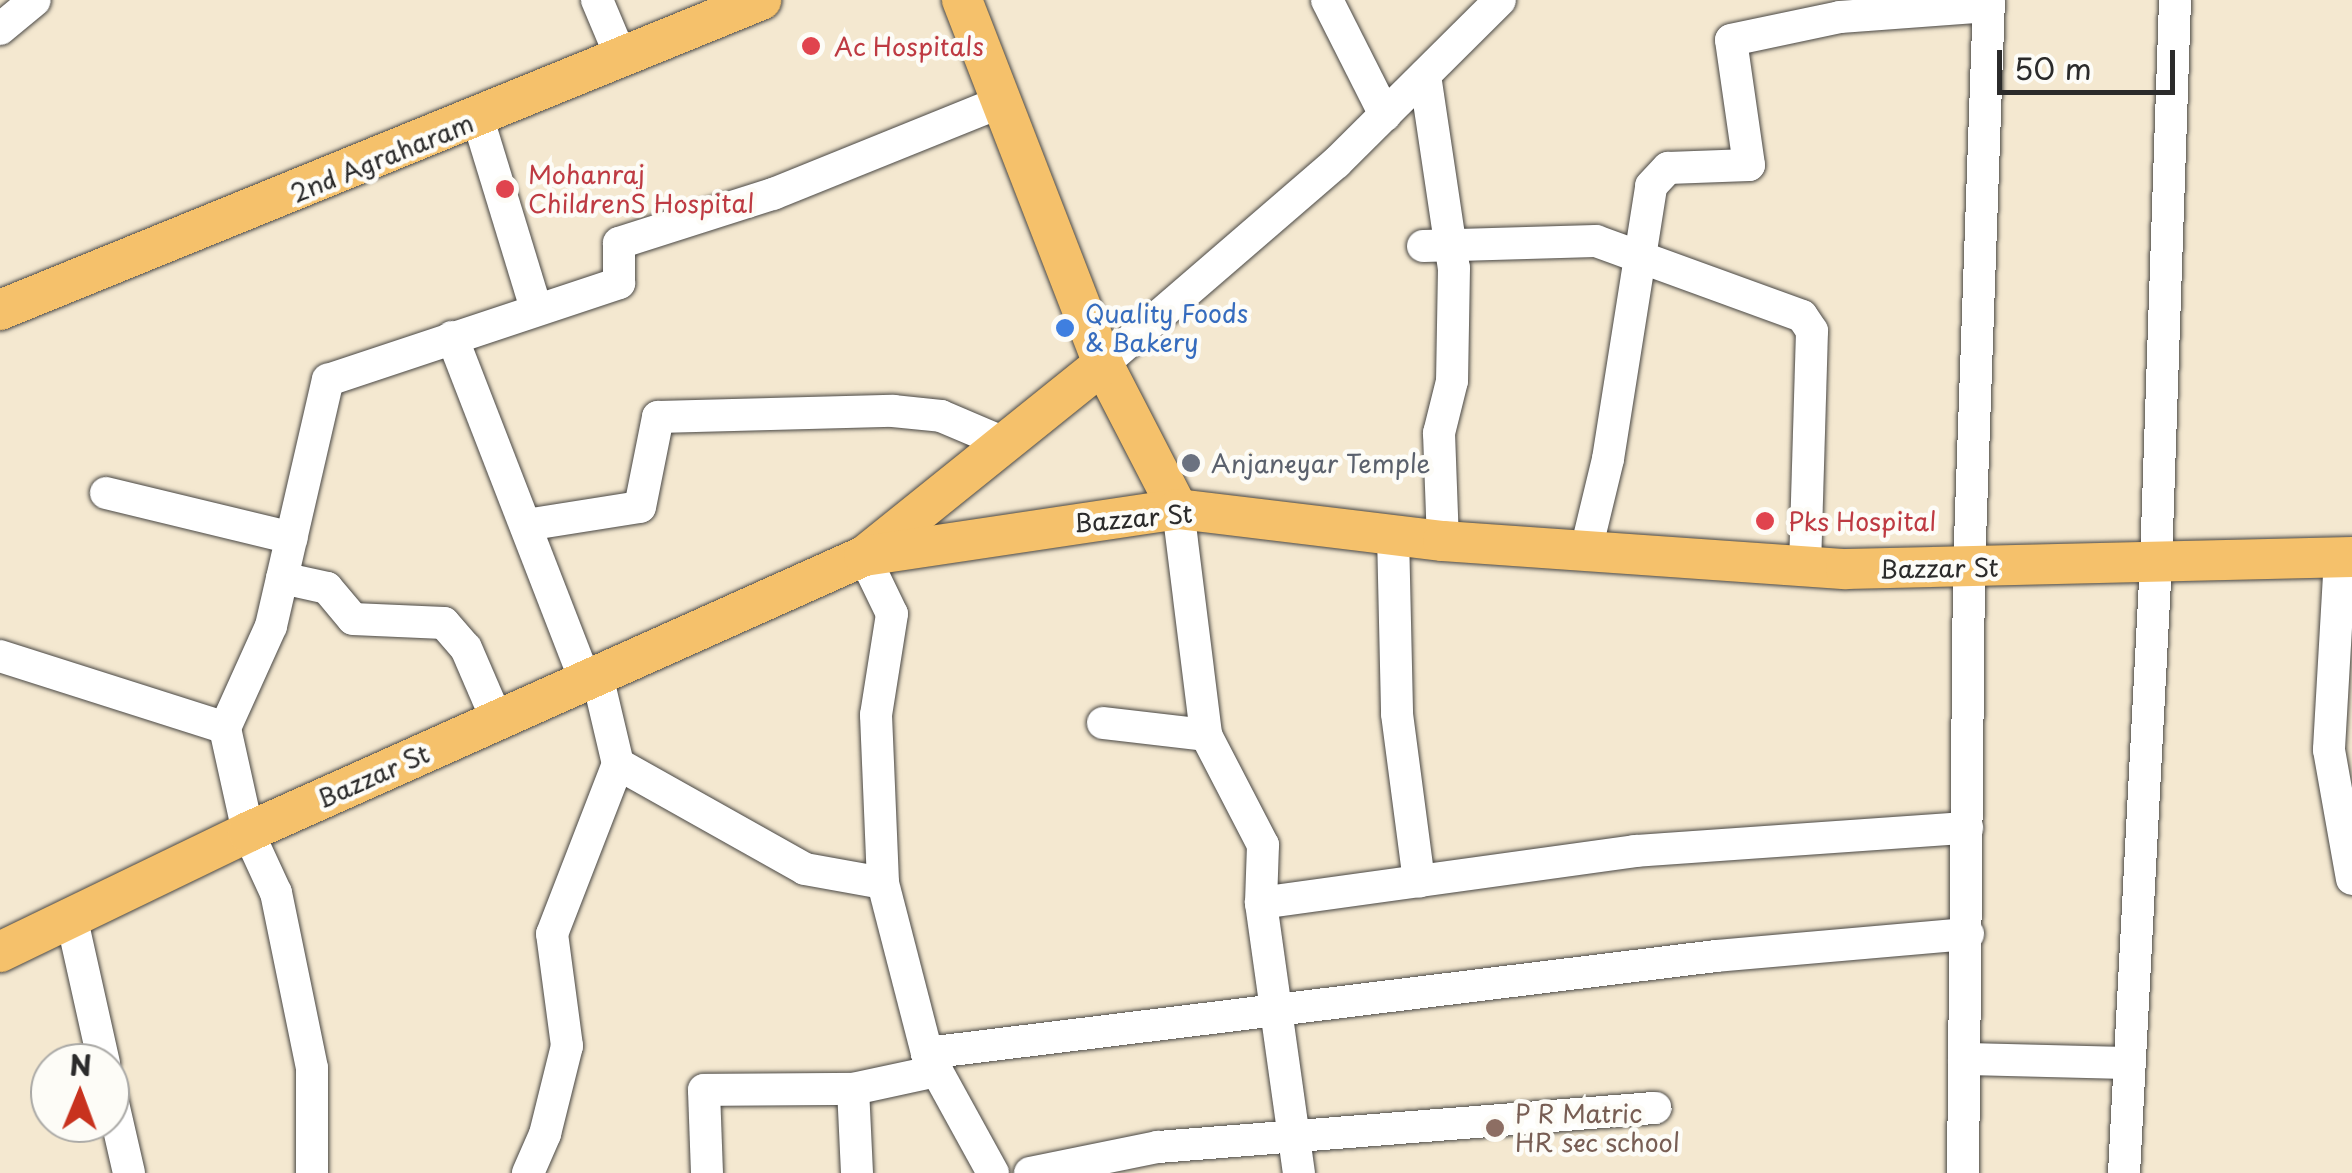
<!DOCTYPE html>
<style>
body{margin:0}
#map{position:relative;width:2352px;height:1173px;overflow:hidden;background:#f4e8d0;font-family:"Playpen Sans",sans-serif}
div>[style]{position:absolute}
.roads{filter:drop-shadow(0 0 2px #494744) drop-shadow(0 0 2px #494744)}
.minor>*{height:32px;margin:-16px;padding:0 16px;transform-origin:16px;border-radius:16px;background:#fff}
.major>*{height:40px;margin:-20px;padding:0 20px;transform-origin:20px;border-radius:20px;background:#f5c16b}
.dots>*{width:28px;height:28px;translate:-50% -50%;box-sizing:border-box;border:5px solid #fdfcf7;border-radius:50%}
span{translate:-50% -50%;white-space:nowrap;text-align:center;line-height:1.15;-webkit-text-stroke:9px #fdfcf7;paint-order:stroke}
.health-label{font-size:25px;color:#be3a42}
.left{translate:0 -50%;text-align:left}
.street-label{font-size:25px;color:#2b2b2b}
.shop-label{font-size:25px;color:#366cbe}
.worship-label{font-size:25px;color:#5b616d}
.education-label{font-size:25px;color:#785e54}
.north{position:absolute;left:30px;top:1043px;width:100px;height:100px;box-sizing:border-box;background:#fdfcf7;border:2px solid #a9a8a5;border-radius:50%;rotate:1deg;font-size:28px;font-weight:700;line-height:40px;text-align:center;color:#2b2b2b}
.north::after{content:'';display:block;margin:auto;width:35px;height:45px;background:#c8321e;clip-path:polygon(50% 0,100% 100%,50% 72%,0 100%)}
.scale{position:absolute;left:1997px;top:50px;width:178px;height:45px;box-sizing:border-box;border:5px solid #2b2b2b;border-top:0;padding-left:12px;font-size:30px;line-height:35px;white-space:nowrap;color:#2b2b2b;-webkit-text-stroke:8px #fdfcf7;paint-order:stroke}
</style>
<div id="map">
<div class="roads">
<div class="minor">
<i style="left:597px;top:0;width:62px;rotate:67.2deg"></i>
<i style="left:1327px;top:0;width:129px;rotate:63.2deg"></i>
<i style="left:0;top:29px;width:45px;rotate:-39.6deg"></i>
<i style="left:1425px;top:75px;width:195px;rotate:81.5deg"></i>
<i style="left:1454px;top:268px;width:113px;rotate:91deg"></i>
<i style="left:1452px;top:381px;width:54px;rotate:104deg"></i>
<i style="left:1439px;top:433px;width:108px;rotate:87.9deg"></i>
<i style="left:478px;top:119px;width:199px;rotate:73deg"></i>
<i style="left:1423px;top:246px;width:173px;rotate:-1.7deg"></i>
<i style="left:1596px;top:241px;width:219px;rotate:20deg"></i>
<i style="left:1802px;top:316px;width:18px;rotate:56deg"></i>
<i style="left:1812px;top:331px;width:235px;rotate:91.7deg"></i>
<i style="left:452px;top:337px;width:368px;rotate:68.8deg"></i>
<i style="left:1103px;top:364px;width:308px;rotate:-40.8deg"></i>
<i style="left:1336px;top:163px;width:231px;rotate:-44.8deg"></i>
<i style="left:106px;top:493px;width:191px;rotate:13.6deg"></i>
<i style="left:1178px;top:509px;width:228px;rotate:82.9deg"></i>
<i style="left:1206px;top:735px;width:124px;rotate:62.6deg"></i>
<i style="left:1263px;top:845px;width:58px;rotate:92deg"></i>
<i style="left:1261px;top:903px;width:273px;rotate:82deg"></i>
<i style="left:526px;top:525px;width:115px;rotate:-9deg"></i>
<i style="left:640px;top:507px;width:92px;rotate:-78.7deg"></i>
<i style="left:658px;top:417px;width:235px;rotate:-1.5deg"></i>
<i style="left:893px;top:411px;width:48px;rotate:5.9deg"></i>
<i style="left:941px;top:416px;width:72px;rotate:23deg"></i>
<i style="left:1393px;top:534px;width:180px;rotate:88.7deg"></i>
<i style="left:1397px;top:714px;width:169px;rotate:82.5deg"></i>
<i style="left:1586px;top:550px;width:94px;rotate:-76.4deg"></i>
<i style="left:1608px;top:459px;width:276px;rotate:-81deg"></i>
<i style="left:1651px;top:186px;width:25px;rotate:-47deg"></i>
<i style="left:1668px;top:168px;width:81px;rotate:-2.1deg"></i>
<i style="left:1749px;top:165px;width:126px;rotate:-98.2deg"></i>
<i style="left:1731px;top:40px;width:111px;rotate:-11.9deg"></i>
<i style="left:1840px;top:17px;width:149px;rotate:-4.2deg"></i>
<i style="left:864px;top:556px;width:64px;rotate:64.2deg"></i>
<i style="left:892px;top:614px;width:102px;rotate:99deg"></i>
<i style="left:876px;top:715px;width:168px;rotate:87.6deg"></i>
<i style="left:883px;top:883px;width:176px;rotate:75.5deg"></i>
<i style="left:927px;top:1053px;width:137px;rotate:61.2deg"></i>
<i style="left:2340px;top:558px;width:192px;rotate:93.3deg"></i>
<i style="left:2329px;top:750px;width:131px;rotate:79.9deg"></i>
<i style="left:282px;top:578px;width:46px;rotate:12.5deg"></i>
<i style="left:327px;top:588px;width:40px;rotate:50deg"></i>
<i style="left:353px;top:619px;width:91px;rotate:2.5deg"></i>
<i style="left:444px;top:623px;width:33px;rotate:49deg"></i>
<i style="left:466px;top:648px;width:78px;rotate:66.7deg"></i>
<i style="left:0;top:656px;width:236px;rotate:17.7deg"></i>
<i style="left:1103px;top:723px;width:104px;rotate:6.6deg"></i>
<i style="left:618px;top:764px;width:214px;rotate:29.3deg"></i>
<i style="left:805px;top:869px;width:79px;rotate:10.2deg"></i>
<i style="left:1261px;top:903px;width:378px;rotate:-7.9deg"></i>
<i style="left:1635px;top:851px;width:333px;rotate:-4deg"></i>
<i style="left:72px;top:920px;width:147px;rotate:77.4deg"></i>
<i style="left:927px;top:1053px;width:795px;rotate:-7.01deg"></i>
<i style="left:1716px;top:956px;width:253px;rotate:-5deg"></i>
<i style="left:1964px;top:1059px;width:166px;rotate:1.4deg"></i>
<i style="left:110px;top:1090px;width:85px;rotate:77.1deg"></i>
<i style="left:312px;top:1173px;width:105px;rotate:-90deg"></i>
<i style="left:312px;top:1068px;width:179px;rotate:-101.6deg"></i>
<i style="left:276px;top:893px;width:67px;rotate:-114.7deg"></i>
<i style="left:248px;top:832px;width:107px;rotate:-102.5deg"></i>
<i style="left:225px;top:728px;width:112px;rotate:-65.7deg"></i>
<i style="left:271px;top:626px;width:253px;rotate:-77deg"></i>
<i style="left:328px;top:380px;width:307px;rotate:-18.4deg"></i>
<i style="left:619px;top:283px;width:40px;rotate:-90deg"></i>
<i style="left:619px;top:243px;width:162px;rotate:-17.7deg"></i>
<i style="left:773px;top:194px;width:246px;rotate:-22deg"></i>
<i style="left:528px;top:1173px;width:43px;rotate:-66.4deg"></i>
<i style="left:545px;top:1134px;width:91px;rotate:-76deg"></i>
<i style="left:567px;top:1046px;width:113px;rotate:-97.6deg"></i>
<i style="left:552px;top:934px;width:182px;rotate:-68.8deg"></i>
<i style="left:618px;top:764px;width:91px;rotate:-103.3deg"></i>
<i style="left:707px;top:1173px;width:83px;rotate:-92.1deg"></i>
<i style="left:704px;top:1090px;width:149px;rotate:-0.4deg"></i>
<i style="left:857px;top:1173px;width:84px;rotate:-92.7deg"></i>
<i style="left:853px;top:1089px;width:86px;rotate:-12.1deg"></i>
<i style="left:1030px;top:1173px;width:131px;rotate:-11.5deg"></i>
<i style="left:1158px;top:1147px;width:499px;rotate:-4.5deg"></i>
<i style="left:1963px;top:1173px;width:604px;rotate:-89.43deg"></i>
<i style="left:1969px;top:569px;width:569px;rotate:-87.99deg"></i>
<i style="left:2124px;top:1173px;width:612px;rotate:-87deg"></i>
<i style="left:2156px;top:562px;width:562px;rotate:-88.06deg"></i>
</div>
<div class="major">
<i style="left:962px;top:0;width:390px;rotate:68.8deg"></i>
<i style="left:1103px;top:364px;width:163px;rotate:62.7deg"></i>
<i style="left:0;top:310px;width:822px;rotate:-22.16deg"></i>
<i style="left:868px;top:553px;width:302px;rotate:-38.8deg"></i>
<i style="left:0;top:952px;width:276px;rotate:-25.8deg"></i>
<i style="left:248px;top:832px;width:675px;rotate:-24.13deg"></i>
<i style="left:864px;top:556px;width:317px;rotate:-8.5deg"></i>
<i style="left:1178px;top:509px;width:267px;rotate:6.9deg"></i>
<i style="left:1443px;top:541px;width:404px;rotate:4deg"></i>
<i style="left:1846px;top:569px;width:506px;rotate:-1.36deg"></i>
</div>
</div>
<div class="dots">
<i style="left:811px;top:46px;background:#e0444e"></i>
<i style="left:505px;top:189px;background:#e0444e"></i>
<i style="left:1065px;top:328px;background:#3f7fe0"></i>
<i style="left:1191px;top:463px;background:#6b7280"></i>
<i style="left:1765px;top:521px;background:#e0444e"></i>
<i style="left:1495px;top:1128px;background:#8d6e63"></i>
</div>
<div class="health-label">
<span class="left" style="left:834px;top:46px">Ac Hospitals</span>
<span class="left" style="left:528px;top:189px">Mohanraj<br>ChildrenS Hospital</span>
<span class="left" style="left:1788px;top:521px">Pks Hospital</span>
</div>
<div class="street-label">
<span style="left:382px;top:158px;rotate:-22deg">2nd Agraharam</span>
<span style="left:1133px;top:518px;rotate:-5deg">Bazzar St</span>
<span style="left:1939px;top:568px;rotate:-1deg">Bazzar St</span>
<span style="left:373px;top:776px;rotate:-24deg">Bazzar St</span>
</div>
<div class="shop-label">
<span class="left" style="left:1085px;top:328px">Quality Foods<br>&amp; Bakery</span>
</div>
<div class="worship-label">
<span class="left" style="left:1211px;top:463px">Anjaneyar Temple</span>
</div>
<div class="education-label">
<span class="left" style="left:1515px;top:1128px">P R Matric<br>HR sec school</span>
</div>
<div class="north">N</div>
<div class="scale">50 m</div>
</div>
